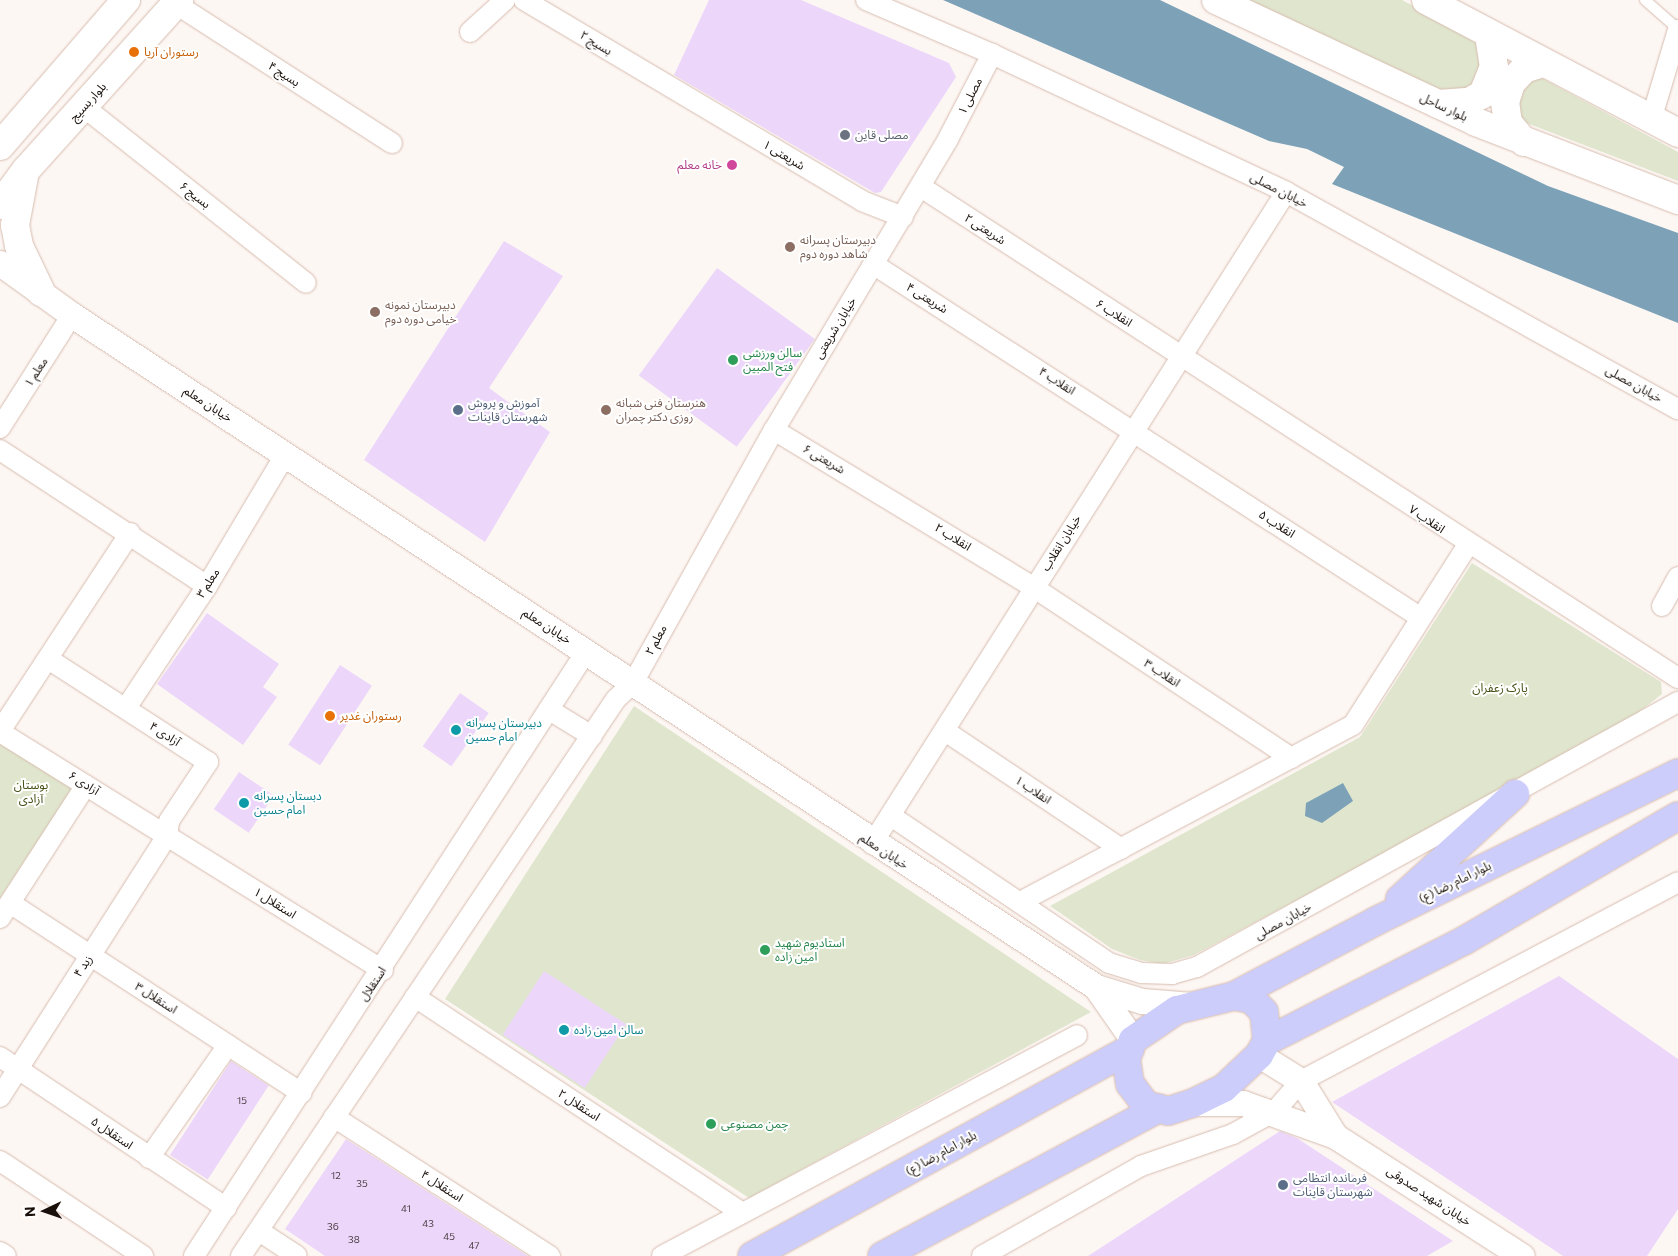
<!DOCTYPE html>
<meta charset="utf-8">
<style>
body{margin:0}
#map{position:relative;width:1678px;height:1256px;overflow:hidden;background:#fdf7f4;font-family:Commissioner,"Noto Sans Arabic",sans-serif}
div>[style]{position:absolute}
.green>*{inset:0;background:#e0e6ce}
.water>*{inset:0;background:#7da2b8}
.building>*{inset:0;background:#ecd7fa;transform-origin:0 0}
.roads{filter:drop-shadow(0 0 1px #d7bcae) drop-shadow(0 0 1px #d7bcae)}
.service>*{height:10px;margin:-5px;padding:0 5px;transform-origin:5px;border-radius:5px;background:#fff}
.minor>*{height:20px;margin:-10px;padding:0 10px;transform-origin:10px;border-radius:10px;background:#fff}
.tertiary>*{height:25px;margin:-12.5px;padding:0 12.5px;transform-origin:12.5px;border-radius:12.5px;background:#fff}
.secondary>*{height:28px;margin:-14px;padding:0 14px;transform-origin:14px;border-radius:14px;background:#fff}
.primary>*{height:28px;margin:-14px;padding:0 14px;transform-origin:14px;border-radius:14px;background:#cdcdfb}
.dots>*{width:14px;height:14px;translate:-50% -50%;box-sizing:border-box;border:2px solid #fff;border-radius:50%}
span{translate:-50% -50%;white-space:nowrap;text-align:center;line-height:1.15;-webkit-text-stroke:4px #fff;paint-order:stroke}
.number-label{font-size:10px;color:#4e4247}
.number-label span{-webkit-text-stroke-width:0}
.street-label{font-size:12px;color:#19100b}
.food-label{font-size:12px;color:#c56008}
.left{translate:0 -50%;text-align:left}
.worship-label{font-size:12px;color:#5b616d}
.hotel-label{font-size:12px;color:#b23c85}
.right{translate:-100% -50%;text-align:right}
.education-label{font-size:12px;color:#785e54}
.leisure-label{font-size:12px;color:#27864d}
.service-label{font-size:12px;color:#4e5e75}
.park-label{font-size:12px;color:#454e13}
.culture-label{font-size:12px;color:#0d838f}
.north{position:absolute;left:20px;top:1186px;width:50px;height:50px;-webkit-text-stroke:4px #fff;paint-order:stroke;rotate:267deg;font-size:14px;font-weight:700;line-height:20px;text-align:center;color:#19100b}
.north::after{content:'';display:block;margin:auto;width:18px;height:22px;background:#19100b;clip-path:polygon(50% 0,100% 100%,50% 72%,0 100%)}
</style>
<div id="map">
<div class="green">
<i style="clip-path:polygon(1249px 0,1402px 0,1486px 45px,1488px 59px,1473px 86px,1446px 94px)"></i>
<i style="clip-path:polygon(1536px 75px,1678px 152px,1678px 181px,1524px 122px,1516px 107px,1521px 91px)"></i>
<i style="clip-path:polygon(1472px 563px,1661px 682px,1662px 694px,1620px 727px,1194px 955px,1163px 964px,1140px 960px,1112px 949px,1050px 906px,1360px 737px)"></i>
<i style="clip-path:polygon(634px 706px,1091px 1012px,749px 1198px,445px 999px)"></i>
<i style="clip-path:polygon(0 735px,77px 782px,0 898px)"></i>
</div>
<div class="water">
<i style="clip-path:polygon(943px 0,1160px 0,1548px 186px,1678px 233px,1678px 323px,1332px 184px,1344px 167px,1307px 149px,1269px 141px)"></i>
<i style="clip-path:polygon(1343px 783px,1353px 801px,1322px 823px,1305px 816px,1306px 803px)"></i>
</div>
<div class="building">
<i style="clip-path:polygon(709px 0,801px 0,949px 63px,956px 77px,881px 192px,875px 193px,674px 75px)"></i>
<i style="clip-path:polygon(504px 241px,563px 276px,489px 388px,550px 432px,485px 542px,364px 460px)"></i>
<i style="left:717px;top:268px;width:121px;height:133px;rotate:36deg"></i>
<i style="clip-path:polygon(207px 613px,279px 664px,263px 687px,277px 697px,243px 745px,157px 684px)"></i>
<i style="left:340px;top:665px;width:38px;height:95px;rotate:33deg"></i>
<i style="left:460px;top:693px;width:35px;height:65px;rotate:35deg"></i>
<i style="left:239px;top:772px;width:42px;height:45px;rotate:34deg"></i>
<i style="left:544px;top:971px;width:98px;height:76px;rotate:33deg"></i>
<i style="clip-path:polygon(1559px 976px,1678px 1059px,1678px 1209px,1647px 1256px,1563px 1256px,1332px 1102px)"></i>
<i style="left:231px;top:1061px;width:45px;height:112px;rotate:33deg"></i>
<i style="clip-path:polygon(1280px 1131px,1297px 1138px,1453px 1241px,1427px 1256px,1088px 1256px)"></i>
<i style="clip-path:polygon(346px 1139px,528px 1256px,325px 1256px,285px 1229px)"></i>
</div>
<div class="roads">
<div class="service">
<i style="left:1645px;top:0;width:44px;rotate:41.3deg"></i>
</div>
<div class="minor">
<i style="left:524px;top:0;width:393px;rotate:30.7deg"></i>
<i style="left:862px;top:201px;width:44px;rotate:21.3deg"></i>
<i style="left:866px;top:0;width:137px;rotate:23.2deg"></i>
<i style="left:992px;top:54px;width:325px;rotate:25.1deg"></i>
<i style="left:1286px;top:192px;width:448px;rotate:29deg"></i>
<i style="left:176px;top:4px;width:257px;rotate:32.8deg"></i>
<i style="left:470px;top:32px;width:47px;rotate:-42.4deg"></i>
<i style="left:84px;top:107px;width:283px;rotate:38.4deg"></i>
<i style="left:1651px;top:120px;width:94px;rotate:-73.3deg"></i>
<i style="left:921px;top:187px;width:902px;rotate:32.97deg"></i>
<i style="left:873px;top:264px;width:651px;rotate:32.84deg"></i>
<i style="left:0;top:428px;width:134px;rotate:-57.5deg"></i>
<i style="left:774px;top:430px;width:303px;rotate:31.2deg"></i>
<i style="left:1033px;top:587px;width:310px;rotate:33.5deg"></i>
<i style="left:0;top:450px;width:248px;rotate:33.3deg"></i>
<i style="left:1662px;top:606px;width:33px;rotate:-61deg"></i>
<i style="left:126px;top:708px;width:146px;rotate:-56.4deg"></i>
<i style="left:207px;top:586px;width:152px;rotate:-59.2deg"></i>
<i style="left:551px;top:711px;width:48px;rotate:31.4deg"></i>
<i style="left:0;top:731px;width:237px;rotate:-56.7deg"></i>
<i style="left:945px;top:731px;width:212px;rotate:33.8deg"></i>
<i style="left:0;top:732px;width:451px;rotate:31.9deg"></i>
<i style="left:891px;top:816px;width:263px;rotate:34deg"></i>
<i style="left:1109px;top:963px;width:34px;rotate:17deg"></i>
<i style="left:1141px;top:973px;width:31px;rotate:2deg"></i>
<i style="left:1172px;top:974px;width:26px;rotate:-16deg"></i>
<i style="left:1197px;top:967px;width:549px;rotate:-28.85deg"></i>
<i style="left:872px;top:844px;width:772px;rotate:-57.59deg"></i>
<i style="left:1020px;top:902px;width:377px;rotate:-28deg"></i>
<i style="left:1353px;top:725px;width:212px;rotate:-57.5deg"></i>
<i style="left:10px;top:903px;width:348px;rotate:33.1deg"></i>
<i style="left:0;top:918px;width:158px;rotate:-57.1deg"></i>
<i style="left:415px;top:997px;width:392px;rotate:33.4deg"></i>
<i style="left:0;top:1057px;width:272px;rotate:33.7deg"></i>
<i style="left:0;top:1097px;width:310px;rotate:-57.4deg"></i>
<i style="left:167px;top:836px;width:15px;rotate:-82deg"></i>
<i style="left:169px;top:821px;width:71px;rotate:-56.5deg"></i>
<i style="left:208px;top:762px;width:188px;rotate:-147.2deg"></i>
<i style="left:334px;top:1117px;width:257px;rotate:32.8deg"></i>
<i style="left:149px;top:1158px;width:138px;rotate:-55deg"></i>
<i style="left:0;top:1161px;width:172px;rotate:33.6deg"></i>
<i style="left:259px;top:1231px;width:45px;rotate:33.3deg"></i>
<i style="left:0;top:1252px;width:7px;rotate:34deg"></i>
<i style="left:194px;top:1256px;width:720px;rotate:-57.02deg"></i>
<i style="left:241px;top:1256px;width:671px;rotate:-56.05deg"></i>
<i style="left:616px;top:699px;width:23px;rotate:-43deg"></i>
<i style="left:633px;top:683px;width:290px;rotate:-60.9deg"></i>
<i style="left:774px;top:430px;width:339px;rotate:-59.1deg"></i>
<i style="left:948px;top:139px;width:96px;rotate:-62.6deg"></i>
<i style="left:662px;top:1256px;width:470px;rotate:-28deg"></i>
<i style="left:982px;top:1256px;width:183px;rotate:-29.5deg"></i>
<i style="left:1141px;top:1166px;width:97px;rotate:-19.2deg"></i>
<i style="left:1233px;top:1134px;width:48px;rotate:-28.7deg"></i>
<i style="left:1275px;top:1111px;width:40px;rotate:-49deg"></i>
<i style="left:1301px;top:1081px;width:426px;rotate:-27.8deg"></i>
</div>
<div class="tertiary">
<i style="left:0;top:263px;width:89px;rotate:35.8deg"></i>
<i style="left:72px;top:315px;width:1225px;rotate:33.27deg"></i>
<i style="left:1096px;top:987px;width:48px;rotate:16.9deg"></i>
<i style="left:1142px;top:1001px;width:50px;rotate:4.6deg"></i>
<i style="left:1096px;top:987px;width:65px;rotate:55.1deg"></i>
<i style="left:1193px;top:1103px;width:50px"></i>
<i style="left:1243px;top:1103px;width:98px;rotate:19.7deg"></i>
<i style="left:1335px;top:1136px;width:65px;rotate:-121.7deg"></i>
<i style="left:1301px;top:1081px;width:49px;rotate:-148.2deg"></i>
<i style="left:1335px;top:1136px;width:222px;rotate:32.7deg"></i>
</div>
<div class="secondary">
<i style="left:1216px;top:0;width:287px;rotate:25.1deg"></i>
<i style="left:1476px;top:122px;width:217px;rotate:21.1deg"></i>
<i style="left:1426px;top:0;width:285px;rotate:27.8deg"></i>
<i style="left:1438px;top:104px;width:31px;rotate:-4deg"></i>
<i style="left:1469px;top:102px;width:16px;rotate:-30deg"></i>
<i style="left:1483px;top:94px;width:29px;rotate:-68deg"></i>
<i style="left:1494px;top:67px;width:32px;rotate:-99deg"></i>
<i style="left:1524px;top:142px;width:25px;rotate:-130deg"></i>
<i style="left:1508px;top:123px;width:21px;rotate:-98deg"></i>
<i style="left:1505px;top:102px;width:20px;rotate:-72deg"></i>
<i style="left:1511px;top:83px;width:19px;rotate:-47deg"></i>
<i style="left:1524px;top:69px;width:19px;rotate:-18deg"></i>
<i style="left:0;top:146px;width:193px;rotate:-49.2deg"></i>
<i style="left:24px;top:177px;width:49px;rotate:100.6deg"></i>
<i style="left:15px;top:225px;width:21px;rotate:79deg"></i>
<i style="left:19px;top:246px;width:51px;rotate:64.4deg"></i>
<i style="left:0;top:205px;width:44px;rotate:-53.4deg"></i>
<i style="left:26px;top:170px;width:229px;rotate:-48deg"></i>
</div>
<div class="primary">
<i style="left:1400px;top:899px;width:156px;rotate:-42.4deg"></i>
<i style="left:1234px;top:996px;width:161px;rotate:-27.8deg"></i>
<i style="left:1376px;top:921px;width:336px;rotate:-26.1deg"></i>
<i style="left:1234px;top:996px;width:17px;rotate:10deg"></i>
<i style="left:1251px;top:999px;width:18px;rotate:45deg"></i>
<i style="left:1264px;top:1012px;width:29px;rotate:84deg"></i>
<i style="left:1267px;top:1041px;width:16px;rotate:120deg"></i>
<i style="left:1259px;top:1055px;width:48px;rotate:136.7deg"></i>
<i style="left:1224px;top:1088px;width:34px;rotate:154deg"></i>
<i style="left:1193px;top:1103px;width:26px;rotate:162deg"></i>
<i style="left:1168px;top:1111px;width:23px;rotate:-165deg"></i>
<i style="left:1146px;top:1105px;width:26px;rotate:-127deg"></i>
<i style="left:1130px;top:1084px;width:25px;rotate:-99deg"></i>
<i style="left:1126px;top:1059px;width:20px;rotate:-70deg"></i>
<i style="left:1133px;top:1040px;width:53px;rotate:-34.3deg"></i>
<i style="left:1177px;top:1010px;width:59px;rotate:-13.8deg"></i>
<i style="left:1267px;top:1041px;width:222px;rotate:-27deg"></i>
<i style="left:1465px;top:940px;width:246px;rotate:-30.2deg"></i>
<i style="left:752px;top:1256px;width:431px;rotate:-28.7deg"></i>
<i style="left:882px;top:1256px;width:314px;rotate:-28.1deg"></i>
</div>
</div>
<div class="dots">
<i style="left:134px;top:52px;background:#e8710a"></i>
<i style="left:845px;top:135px;background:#6b7280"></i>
<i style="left:732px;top:165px;background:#d1479c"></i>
<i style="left:790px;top:247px;background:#8d6e63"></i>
<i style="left:375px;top:312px;background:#8d6e63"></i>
<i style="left:733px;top:360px;background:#2e9e5b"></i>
<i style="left:458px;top:410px;background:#5c6f8a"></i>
<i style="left:606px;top:410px;background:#8d6e63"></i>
<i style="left:330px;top:716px;background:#e8710a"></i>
<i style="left:456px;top:730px;background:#0f9aa8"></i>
<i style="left:244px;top:803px;background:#0f9aa8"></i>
<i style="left:765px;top:950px;background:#2e9e5b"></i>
<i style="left:564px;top:1030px;background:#0f9aa8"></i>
<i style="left:711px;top:1124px;background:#2e9e5b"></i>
<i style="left:1283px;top:1185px;background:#5c6f8a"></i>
</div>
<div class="number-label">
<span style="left:242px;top:1101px">15</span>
<span style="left:336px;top:1176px">12</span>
<span style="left:362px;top:1184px">35</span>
<span style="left:406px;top:1209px">41</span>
<span style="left:428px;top:1224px">43</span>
<span style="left:333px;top:1227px">36</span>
<span style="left:449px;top:1237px">45</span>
<span style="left:354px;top:1240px">38</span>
<span style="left:474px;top:1246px">47</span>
</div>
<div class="street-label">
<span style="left:596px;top:43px;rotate:31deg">بسیج ۲</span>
<span style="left:284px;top:74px;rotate:33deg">بسیج ۴</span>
<span style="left:970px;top:96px;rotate:-63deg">مصلی ۱</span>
<span style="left:88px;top:102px;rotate:-48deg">بلوار بسیج</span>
<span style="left:1444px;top:107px;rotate:25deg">بلوار ساحل</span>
<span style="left:784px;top:155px;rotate:31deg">شریعتی ۱</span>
<span style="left:1279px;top:190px;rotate:27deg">خیابان مصلی</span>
<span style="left:195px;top:195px;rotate:38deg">بسیج ۶</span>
<span style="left:985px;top:229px;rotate:33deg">شریعتی ۲</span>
<span style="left:927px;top:298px;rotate:32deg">شریعتی ۴</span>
<span style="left:1114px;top:313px;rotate:32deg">انقلاب ۶</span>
<span style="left:835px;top:328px;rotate:-59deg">خیابان شریعتی</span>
<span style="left:36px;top:372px;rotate:-57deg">معلم ۱</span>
<span style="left:1057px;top:381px;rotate:33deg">انقلاب ۴</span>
<span style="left:1634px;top:384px;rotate:29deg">خیابان مصلی</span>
<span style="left:208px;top:404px;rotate:33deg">خیابان معلم</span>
<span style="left:824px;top:459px;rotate:30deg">شریعتی ۶</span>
<span style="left:1427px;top:519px;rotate:34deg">انقلاب ۷</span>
<span style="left:1277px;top:524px;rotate:33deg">انقلاب ۵</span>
<span style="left:953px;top:537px;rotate:32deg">انقلاب ۲</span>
<span style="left:1061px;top:543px;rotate:-58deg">خیابان انقلاب</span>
<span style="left:208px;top:583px;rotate:-58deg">معلم ۳</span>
<span style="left:547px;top:626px;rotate:33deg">خیابان معلم</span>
<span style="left:656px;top:640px;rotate:-62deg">معلم ۲</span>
<span style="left:1162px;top:673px;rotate:34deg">انقلاب ۳</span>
<span style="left:165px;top:734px;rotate:33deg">آزادی ۴</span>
<span style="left:84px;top:783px;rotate:32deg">آزادی ۶</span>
<span style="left:1033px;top:790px;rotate:34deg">انقلاب ۱</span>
<span style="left:884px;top:851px;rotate:33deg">خیابان معلم</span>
<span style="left:1455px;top:882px;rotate:-26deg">بلوار امام رضا (ع)</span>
<span style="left:275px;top:903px;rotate:32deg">استقلال ۱</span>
<span style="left:1283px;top:921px;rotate:-29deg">خیابان مصلی</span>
<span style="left:83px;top:966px;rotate:-57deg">زید ۴</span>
<span style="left:373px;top:984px;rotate:-57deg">استقلال</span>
<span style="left:156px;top:998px;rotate:33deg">استقلال ۳</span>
<span style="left:579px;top:1105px;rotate:33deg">استقلال ۲</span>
<span style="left:112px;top:1133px;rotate:34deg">استقلال ۵</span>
<span style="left:941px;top:1153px;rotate:-29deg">بلوار امام رضا (ع)</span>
<span style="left:442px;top:1186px;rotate:33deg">استقلال ۴</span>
<span style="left:1429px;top:1196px;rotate:33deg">خیابان شهید صدوقی</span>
</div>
<div class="food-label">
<span class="left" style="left:144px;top:52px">رستوران آریا</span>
<span class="left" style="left:340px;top:716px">رستوران غدیر</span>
</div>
<div class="worship-label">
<span class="left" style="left:855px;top:135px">مصلی قاین</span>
</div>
<div class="hotel-label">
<span class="right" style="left:722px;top:165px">خانه معلم</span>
</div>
<div class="education-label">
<span class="left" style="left:800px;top:247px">دبیرستان پسرانه<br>شاهد دوره دوم</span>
<span class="left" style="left:385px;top:312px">دبیرستان نمونه<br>خیامی دوره دوم</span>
<span class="left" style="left:616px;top:410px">هنرستان فنی شبانه<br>روزی دکتر چمران</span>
</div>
<div class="leisure-label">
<span class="left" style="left:743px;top:360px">سالن ورزشی<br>فتح المبین</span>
<span class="left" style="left:775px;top:950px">استادیوم شهید<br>امین زاده</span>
<span class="left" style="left:721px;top:1124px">چمن مصنوعی</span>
</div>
<div class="service-label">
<span class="left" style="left:468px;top:410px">آموزش و پروش<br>شهرستان قاینات</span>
<span class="left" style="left:1293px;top:1185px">فرمانده انتظامی<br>شهرستان قاینات</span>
</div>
<div class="park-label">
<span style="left:1500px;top:688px">پارک زعفران</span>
<span style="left:31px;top:792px">بوستان<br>آزادی</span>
</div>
<div class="culture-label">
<span class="left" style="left:466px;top:730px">دبیرستان پسرانه<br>امام حسین</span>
<span class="left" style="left:254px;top:803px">دبستان پسرانه<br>امام حسین</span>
<span class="left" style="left:574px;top:1030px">سالن امین زاده</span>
</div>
<div class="north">N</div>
</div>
